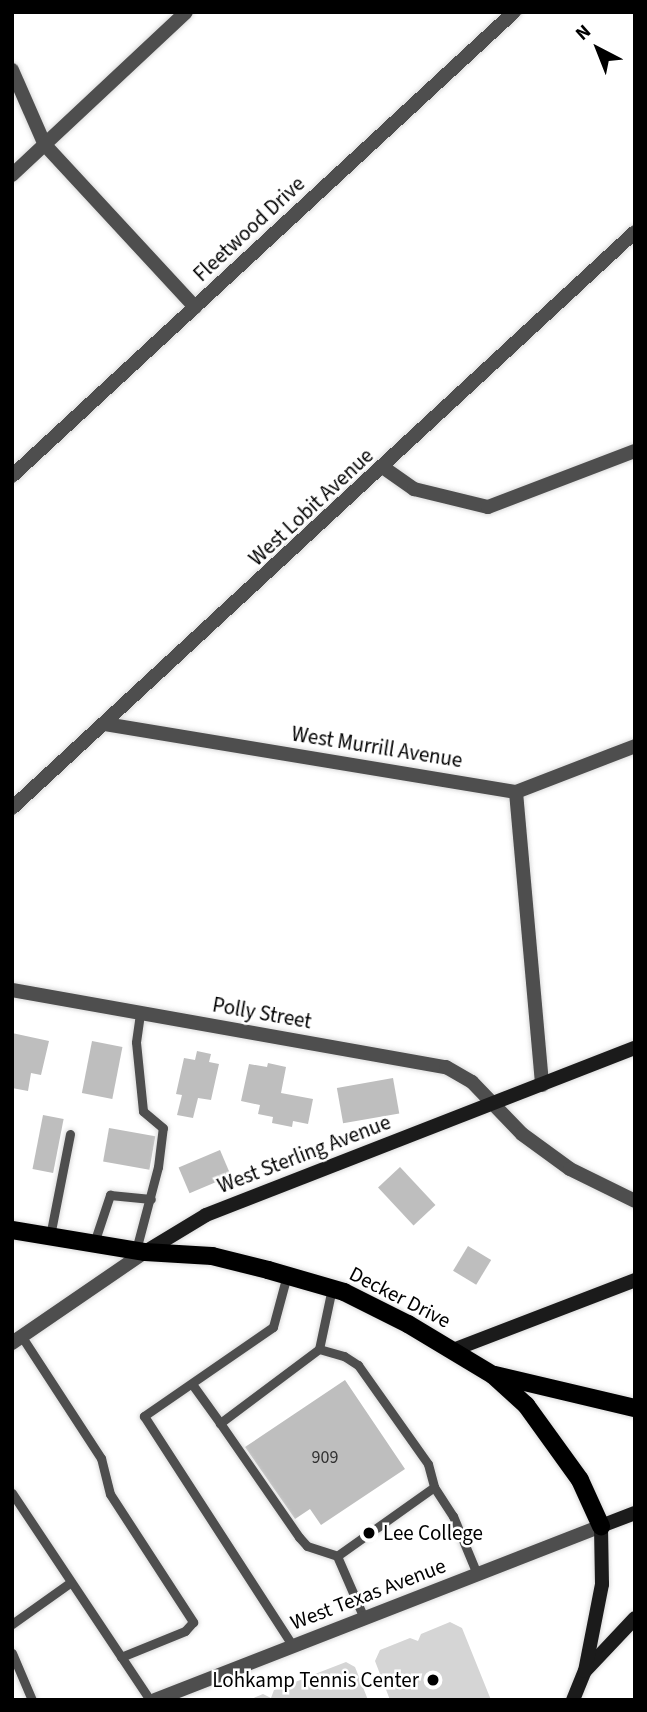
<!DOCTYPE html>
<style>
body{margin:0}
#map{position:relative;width:647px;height:1712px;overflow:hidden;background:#fff;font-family:"Source Sans 3",sans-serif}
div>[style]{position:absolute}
.green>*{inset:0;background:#d5d5d5}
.building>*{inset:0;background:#bebebe;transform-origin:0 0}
.roads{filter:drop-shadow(0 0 2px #dbdbdb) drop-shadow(0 0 2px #dbdbdb)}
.service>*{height:9px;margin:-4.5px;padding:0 4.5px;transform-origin:4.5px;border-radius:4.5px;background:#4e4e4e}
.minor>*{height:14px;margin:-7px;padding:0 7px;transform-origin:7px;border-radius:7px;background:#4e4e4e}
.tertiary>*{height:14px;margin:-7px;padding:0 7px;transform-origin:7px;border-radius:7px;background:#4e4e4e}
.secondary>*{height:14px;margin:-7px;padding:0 7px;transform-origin:7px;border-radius:7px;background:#1b1b1b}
.primary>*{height:18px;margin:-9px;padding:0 9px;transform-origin:9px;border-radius:9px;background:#000}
.dots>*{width:19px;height:19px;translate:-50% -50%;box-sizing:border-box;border:4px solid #fff;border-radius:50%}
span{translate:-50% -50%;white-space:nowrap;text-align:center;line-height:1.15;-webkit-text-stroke:5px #fff;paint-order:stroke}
.number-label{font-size:18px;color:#303030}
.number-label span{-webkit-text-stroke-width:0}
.street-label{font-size:21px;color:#000}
.poi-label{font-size:21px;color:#000}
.left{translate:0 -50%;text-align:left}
.right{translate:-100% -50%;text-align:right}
.frame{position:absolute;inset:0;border:14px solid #000;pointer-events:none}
.north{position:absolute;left:563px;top:14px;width:70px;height:70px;-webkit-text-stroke:5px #fff;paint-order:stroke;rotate:318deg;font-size:19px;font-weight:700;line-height:28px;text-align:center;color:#000}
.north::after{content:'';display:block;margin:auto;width:24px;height:32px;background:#000;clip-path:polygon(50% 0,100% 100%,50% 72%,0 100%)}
</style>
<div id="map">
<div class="green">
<i style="clip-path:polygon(450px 1622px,462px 1628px,491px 1700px,390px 1700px,375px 1661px,380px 1650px,410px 1638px,418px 1641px,421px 1634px)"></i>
<i style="clip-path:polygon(346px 1662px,355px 1667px,368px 1700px,249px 1700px,263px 1694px,271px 1698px,274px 1690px,303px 1679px,311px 1682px,315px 1674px)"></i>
</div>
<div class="building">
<i style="clip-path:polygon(12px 1033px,49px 1041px,41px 1075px,31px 1073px,28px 1091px,12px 1088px)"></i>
<i style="left:92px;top:1041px;width:31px;height:53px;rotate:11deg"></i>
<i style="clip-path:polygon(197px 1051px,211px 1054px,209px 1062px,219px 1064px,211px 1100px,198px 1098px,193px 1118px,177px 1115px,182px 1095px,176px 1094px,184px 1058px,195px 1060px)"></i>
<i style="clip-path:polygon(268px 1063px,286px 1067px,281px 1093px,313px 1099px,308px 1124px,293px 1121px,292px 1127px,272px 1123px,273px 1117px,258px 1114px,260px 1105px,241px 1101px,249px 1064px,267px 1067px)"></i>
<i style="left:393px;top:1078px;width:36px;height:57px;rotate:80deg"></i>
<i style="left:43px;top:1115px;width:21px;height:55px;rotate:11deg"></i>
<i style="left:109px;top:1128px;width:47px;height:34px;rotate:10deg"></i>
<i style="left:220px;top:1150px;width:28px;height:45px;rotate:67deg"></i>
<i style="left:400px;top:1167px;width:52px;height:30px;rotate:47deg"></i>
<i style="left:468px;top:1246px;width:27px;height:29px;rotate:31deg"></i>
<i style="clip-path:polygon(345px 1380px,405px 1469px,321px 1525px,310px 1509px,295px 1519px,245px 1447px)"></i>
</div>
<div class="roads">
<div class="service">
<i style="left:50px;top:1236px;width:104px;rotate:-78.9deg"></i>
<i style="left:94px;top:1243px;width:51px;rotate:-71.6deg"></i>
<i style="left:110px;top:1195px;width:41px;rotate:5.6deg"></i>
<i style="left:136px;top:1250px;width:86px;rotate:-75.2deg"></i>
<i style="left:158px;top:1167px;width:39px;rotate:-83deg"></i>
<i style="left:163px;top:1128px;width:26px;rotate:-140deg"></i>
<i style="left:143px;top:1111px;width:69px;rotate:-95.8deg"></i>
<i style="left:136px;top:1042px;width:29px;rotate:-82deg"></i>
<i style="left:287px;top:1275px;width:54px;rotate:105.1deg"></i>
<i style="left:273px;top:1327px;width:157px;rotate:145.4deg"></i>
<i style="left:144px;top:1416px;width:274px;rotate:57.1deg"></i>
<i style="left:332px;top:1288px;width:62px;rotate:102deg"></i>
<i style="left:319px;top:1349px;width:124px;rotate:143.2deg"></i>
<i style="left:220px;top:1423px;width:139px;rotate:55.3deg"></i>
<i style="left:299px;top:1537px;width:12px;rotate:48deg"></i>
<i style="left:307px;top:1546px;width:32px;rotate:18deg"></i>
<i style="left:337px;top:1556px;width:68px;rotate:66.5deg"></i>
<i style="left:22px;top:1337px;width:145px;rotate:56.9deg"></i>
<i style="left:101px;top:1458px;width:37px;rotate:76deg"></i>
<i style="left:110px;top:1494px;width:153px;rotate:57deg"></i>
<i style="left:193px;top:1622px;width:12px;rotate:132deg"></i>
<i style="left:185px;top:1631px;width:69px;rotate:157.9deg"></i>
<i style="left:319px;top:1349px;width:26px;rotate:16deg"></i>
<i style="left:344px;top:1356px;width:17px;rotate:33deg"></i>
<i style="left:358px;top:1365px;width:121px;rotate:54.7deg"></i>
<i style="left:428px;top:1464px;width:24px;rotate:75deg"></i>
<i style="left:192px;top:1384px;width:48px;rotate:54.3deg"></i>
<i style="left:12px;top:1493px;width:249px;rotate:56.3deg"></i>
<i style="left:337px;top:1556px;width:119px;rotate:-35.4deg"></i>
<i style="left:434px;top:1487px;width:35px;rotate:57deg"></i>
<i style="left:453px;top:1516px;width:63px;rotate:67.5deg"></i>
<i style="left:12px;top:1624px;width:72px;rotate:-35.4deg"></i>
<i style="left:12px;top:1653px;width:51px;rotate:66.9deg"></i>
</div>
<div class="minor">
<i style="left:12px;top:70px;width:82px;rotate:66.3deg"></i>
<i style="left:45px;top:145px;width:221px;rotate:47.2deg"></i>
<i style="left:12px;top:175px;width:238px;rotate:-43.1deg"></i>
<i style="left:384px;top:468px;width:37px;rotate:35deg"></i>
<i style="left:414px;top:489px;width:76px;rotate:13.7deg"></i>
<i style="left:488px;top:507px;width:157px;rotate:-20.9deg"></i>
<i style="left:12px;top:476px;width:684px;rotate:-42.75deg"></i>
<i style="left:105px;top:724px;width:417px;rotate:9.4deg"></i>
<i style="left:516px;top:792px;width:128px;rotate:-21.1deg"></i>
<i style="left:516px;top:792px;width:294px;rotate:84.9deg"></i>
<i style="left:12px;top:990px;width:441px;rotate:10.1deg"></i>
<i style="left:446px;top:1067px;width:30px;rotate:30deg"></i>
<i style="left:472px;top:1082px;width:72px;rotate:46.1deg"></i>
<i style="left:522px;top:1134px;width:59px;rotate:36.1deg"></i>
<i style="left:570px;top:1169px;width:72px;rotate:26.2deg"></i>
<i style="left:12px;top:1343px;width:161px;rotate:-34.4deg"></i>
</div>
<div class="tertiary">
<i style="left:12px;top:808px;width:848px;rotate:-42.76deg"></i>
<i style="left:155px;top:1700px;width:479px;rotate:-21.3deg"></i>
</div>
<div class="secondary">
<i style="left:145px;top:1252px;width:71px;rotate:-31.2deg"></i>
<i style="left:206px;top:1215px;width:460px;rotate:-21.3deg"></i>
<i style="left:453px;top:1350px;width:195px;rotate:-21deg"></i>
<i style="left:586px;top:1670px;width:71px;rotate:-46.7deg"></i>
<i style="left:573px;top:1700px;width:31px;rotate:-68deg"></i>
<i style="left:585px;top:1671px;width:89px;rotate:-78.9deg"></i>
<i style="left:602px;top:1584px;width:58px;rotate:-91deg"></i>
<i style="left:601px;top:1526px;width:36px;rotate:-21deg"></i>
</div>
<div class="primary">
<i style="left:12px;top:1230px;width:135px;rotate:9.4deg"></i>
<i style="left:145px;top:1252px;width:67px;rotate:3.4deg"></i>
<i style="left:212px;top:1256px;width:58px;rotate:14deg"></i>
<i style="left:268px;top:1270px;width:79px;rotate:16.1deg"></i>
<i style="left:344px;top:1292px;width:72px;rotate:26.6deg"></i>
<i style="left:408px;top:1324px;width:99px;rotate:31deg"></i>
<i style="left:493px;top:1375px;width:45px;rotate:42.3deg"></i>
<i style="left:526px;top:1405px;width:92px;rotate:54.2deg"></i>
<i style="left:580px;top:1480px;width:51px;rotate:65.5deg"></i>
<i style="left:495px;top:1375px;width:144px;rotate:13.3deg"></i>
</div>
</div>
<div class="dots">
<i style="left:369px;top:1533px;background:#000"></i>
<i style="left:433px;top:1680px;background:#000"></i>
</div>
<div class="number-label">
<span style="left:325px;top:1458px">909</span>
</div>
<div class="street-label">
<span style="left:249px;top:229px;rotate:-43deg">Fleetwood Drive</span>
<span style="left:311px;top:507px;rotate:-43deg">West Lobit Avenue</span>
<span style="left:377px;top:747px;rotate:9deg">West Murrill Avenue</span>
<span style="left:262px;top:1013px;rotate:10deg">Polly Street</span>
<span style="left:304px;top:1154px;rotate:-21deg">West Sterling Avenue</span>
<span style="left:400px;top:1297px;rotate:27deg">Decker Drive</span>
<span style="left:368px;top:1594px;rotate:-21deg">West Texas Avenue</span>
</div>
<div class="poi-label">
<span class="left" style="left:383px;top:1533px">Lee College</span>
<span class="right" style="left:419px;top:1680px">Lohkamp Tennis Center</span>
</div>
<div class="frame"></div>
<div class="north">N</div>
</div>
